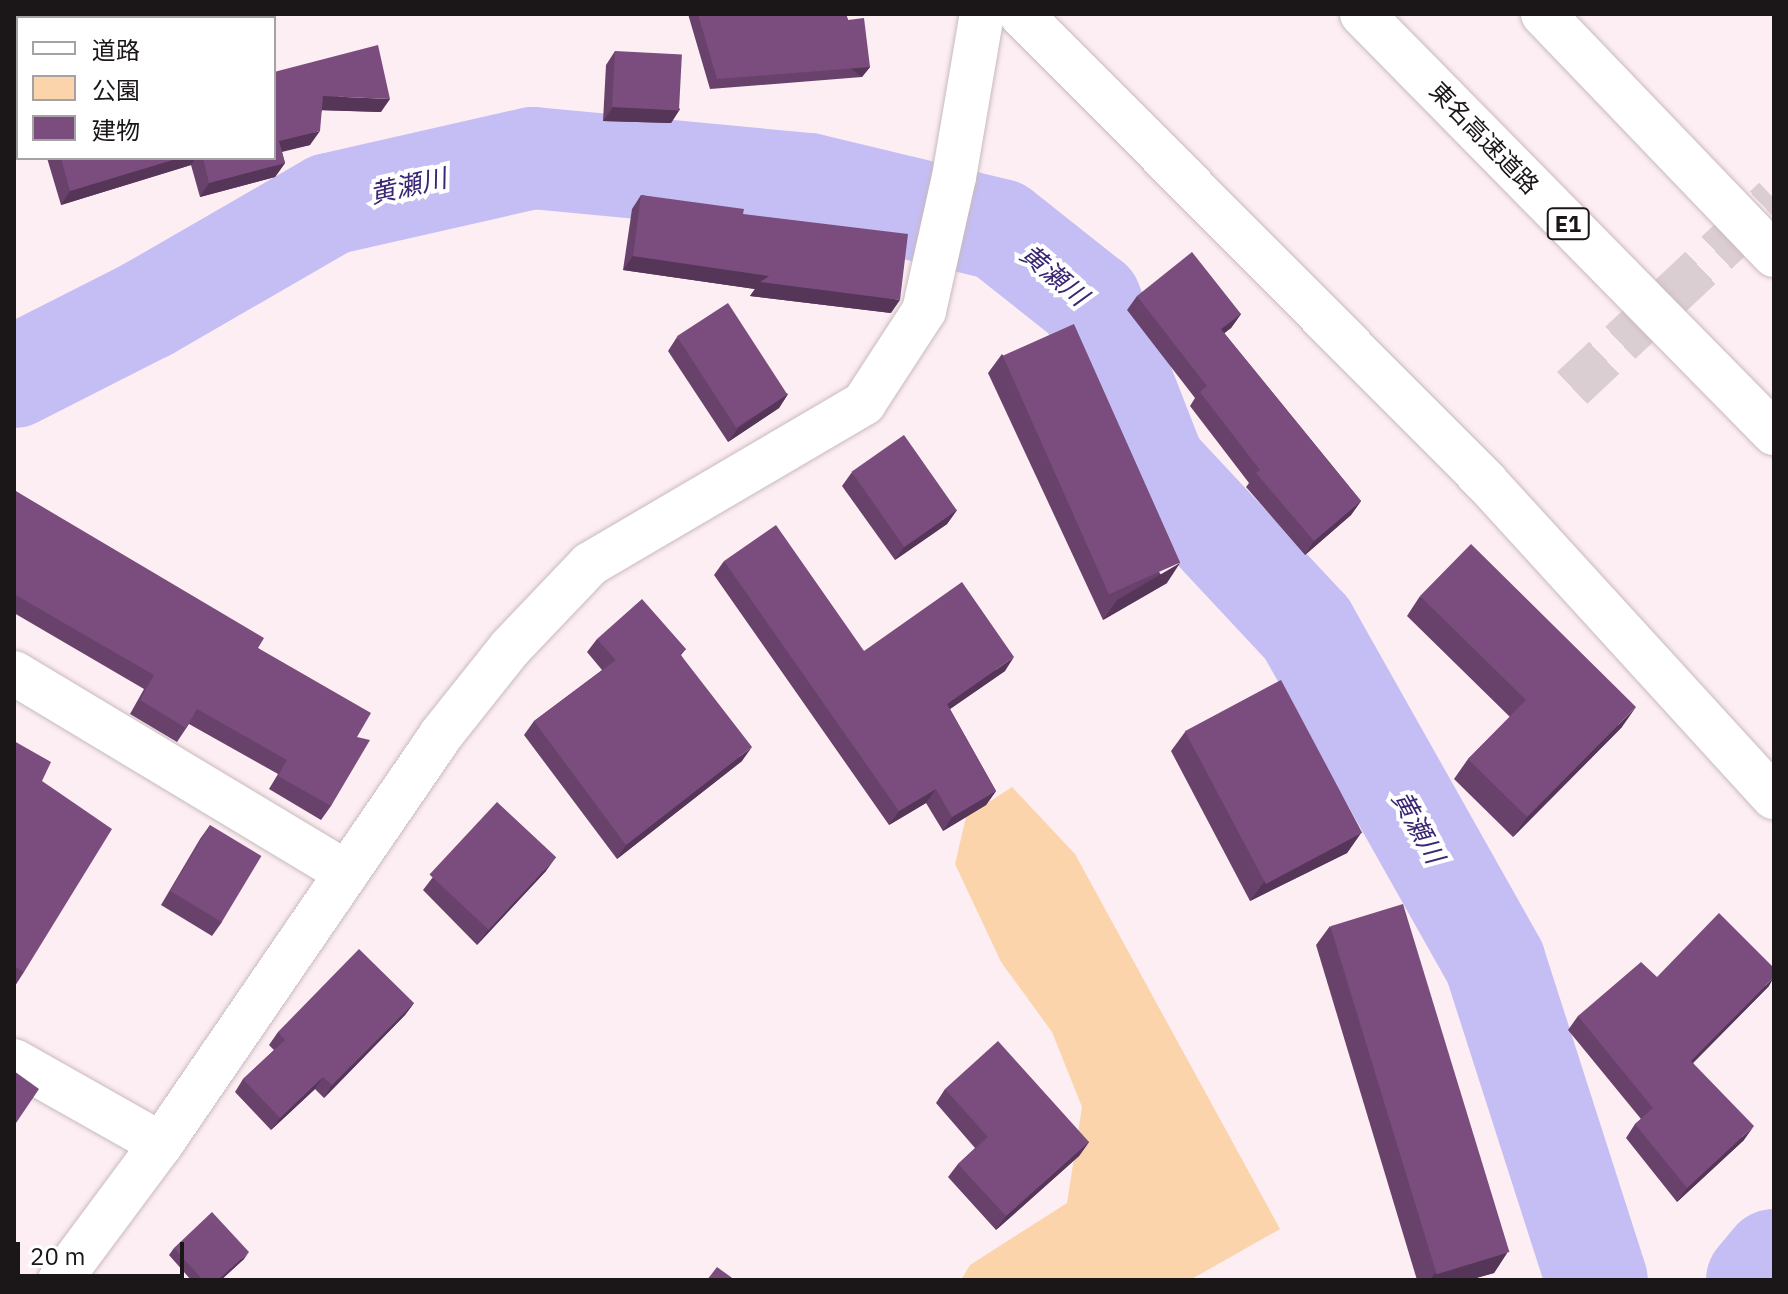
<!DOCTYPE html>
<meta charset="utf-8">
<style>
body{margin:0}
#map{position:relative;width:1788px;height:1294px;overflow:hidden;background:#fdeef3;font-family:"IBM Plex Sans","Noto Sans JP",sans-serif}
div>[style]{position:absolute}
.green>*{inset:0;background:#fbd4ac}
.river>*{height:102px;margin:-51px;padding:0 51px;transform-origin:51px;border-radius:51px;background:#c5bef4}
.street-tunnel>*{height:44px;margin-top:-22px;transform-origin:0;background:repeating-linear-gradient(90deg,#dbced2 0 44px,transparent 0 66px)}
.roads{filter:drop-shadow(0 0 2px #c8babe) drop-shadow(0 0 2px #c8babe)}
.street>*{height:44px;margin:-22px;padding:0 22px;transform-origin:22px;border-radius:22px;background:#fff}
.highway>*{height:44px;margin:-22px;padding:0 22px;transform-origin:22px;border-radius:22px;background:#fff}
.wall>*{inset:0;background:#69426c}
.shaded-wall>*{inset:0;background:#553658;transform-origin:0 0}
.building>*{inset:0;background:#7a4d7e;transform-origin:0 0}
span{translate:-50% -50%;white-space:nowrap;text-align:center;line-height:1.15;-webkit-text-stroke:8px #fff;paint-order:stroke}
.shield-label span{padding:2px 6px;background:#fff;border:2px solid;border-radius:6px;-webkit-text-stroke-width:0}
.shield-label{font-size:22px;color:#1b1618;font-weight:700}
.street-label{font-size:24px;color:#1b1618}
.water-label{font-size:26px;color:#3b2773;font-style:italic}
.frame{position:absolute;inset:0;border:16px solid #1b1618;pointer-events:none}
.legend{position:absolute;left:16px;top:16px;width:260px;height:144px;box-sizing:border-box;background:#fff;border:2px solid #a4a2a3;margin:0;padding:10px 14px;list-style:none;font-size:24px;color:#1b1618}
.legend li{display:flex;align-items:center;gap:16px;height:40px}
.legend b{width:40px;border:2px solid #a4a2a3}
.scale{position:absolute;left:16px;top:1242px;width:168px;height:36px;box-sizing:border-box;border:4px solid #1b1618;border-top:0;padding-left:10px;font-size:24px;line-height:28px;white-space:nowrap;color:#1b1618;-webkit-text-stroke:6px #fff;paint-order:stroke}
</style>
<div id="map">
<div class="green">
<i style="clip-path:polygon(1012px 787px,1075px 854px,1280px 1229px,1190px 1280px,961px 1280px,970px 1265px,1067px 1203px,1082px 1107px,1052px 1032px,1001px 962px,955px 864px,966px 817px)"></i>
</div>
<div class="river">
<i style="left:14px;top:377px;width:150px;rotate:-26.9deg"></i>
<i style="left:148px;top:309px;width:210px;rotate:-30deg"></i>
<i style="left:330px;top:204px;width:208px;rotate:-12.8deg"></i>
<i style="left:533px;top:158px;width:277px;rotate:5.4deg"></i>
<i style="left:809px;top:184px;width:196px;rotate:13.5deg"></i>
<i style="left:1000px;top:230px;width:116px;rotate:38.4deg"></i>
<i style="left:1091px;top:302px;width:176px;rotate:68.7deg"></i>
<i style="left:1155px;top:466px;width:223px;rotate:47deg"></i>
<i style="left:1307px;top:629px;width:383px;rotate:60.6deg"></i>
<i style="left:1495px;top:963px;width:333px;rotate:72.2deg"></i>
<i style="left:1757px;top:1280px;width:26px;rotate:-50deg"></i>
</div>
<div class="street-tunnel">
<i style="left:1572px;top:388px;width:277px;rotate:-43.1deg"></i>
</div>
<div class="roads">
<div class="street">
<i style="left:1021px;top:14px;width:660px;rotate:45.18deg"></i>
<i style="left:1486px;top:482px;width:427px;rotate:47.6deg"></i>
<i style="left:163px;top:18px;width:15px;rotate:-16deg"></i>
<i style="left:14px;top:65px;width:4px;rotate:-27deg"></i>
<i style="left:14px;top:673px;width:388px;rotate:31deg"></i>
<i style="left:14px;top:1061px;width:169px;rotate:29.5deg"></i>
<i style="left:60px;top:1280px;width:169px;rotate:-53.4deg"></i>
<i style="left:161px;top:1144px;width:494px;rotate:-55.6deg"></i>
<i style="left:440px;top:736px;width:112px;rotate:-51.5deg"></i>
<i style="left:510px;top:648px;width:116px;rotate:-46.4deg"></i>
<i style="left:590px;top:564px;width:318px;rotate:-30.4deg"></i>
<i style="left:864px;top:403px;width:110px;rotate:-56.9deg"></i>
<i style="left:924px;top:311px;width:137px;rotate:-77.4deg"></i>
<i style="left:954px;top:177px;width:165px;rotate:-80.3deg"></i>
</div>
<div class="highway">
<i style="left:1362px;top:14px;width:588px;rotate:45.48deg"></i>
<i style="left:1543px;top:14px;width:334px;rotate:46.2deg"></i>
</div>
</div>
<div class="wall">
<i style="clip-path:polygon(688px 14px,846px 14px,848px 20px,870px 67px,862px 77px,710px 89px)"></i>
<i style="clip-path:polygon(615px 51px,680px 109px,671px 123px,603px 121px,606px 65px)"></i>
<i style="clip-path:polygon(274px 72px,381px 112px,322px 110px,310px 145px,282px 152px,285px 163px,275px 177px,200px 197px,191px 165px,61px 205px,47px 158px,274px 158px)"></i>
<i style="clip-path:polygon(641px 195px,743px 214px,891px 313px,750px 296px,755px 289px,623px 270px,632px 209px)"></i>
<i style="clip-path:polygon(1137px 296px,1241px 314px,1231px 328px,1224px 333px,1361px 501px,1351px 515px,1305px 555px,1246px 487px,1249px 483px,1190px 406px,1195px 398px,1127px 310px)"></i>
<i style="clip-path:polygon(677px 337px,788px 394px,779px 408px,728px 442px,668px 351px)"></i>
<i style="clip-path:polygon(1002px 354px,1167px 583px,1103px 620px,988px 373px)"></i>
<i style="clip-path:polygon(852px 472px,957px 510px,947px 524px,895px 560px,842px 486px)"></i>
<i style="clip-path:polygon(14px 490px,258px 648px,357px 737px,331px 806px,321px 820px,269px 789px,278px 774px,189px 724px,177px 742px,130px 714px,144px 689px,14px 613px)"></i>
<i style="clip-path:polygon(724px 561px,864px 651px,1005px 671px,950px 709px,996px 791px,986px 805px,943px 831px,926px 803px,889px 825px,714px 575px)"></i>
<i style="clip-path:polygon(1420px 596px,1622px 727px,1513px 837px,1454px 779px,1468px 759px,1510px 717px,1407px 616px)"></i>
<i style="clip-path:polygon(597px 639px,686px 649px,681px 655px,742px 761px,617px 859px,524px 735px,534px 721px,602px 670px,587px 652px)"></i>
<i style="clip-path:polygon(1185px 732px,1361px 833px,1347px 853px,1250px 901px,1171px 751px)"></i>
<i style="clip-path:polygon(14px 741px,42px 781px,24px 972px,15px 986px)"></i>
<i style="clip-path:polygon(210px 825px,222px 922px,212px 936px,161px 905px,200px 839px)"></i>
<i style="clip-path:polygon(546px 871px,477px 945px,423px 890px,433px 877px)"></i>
<i style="clip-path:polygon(1330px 926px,1507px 1253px,1494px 1273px,1469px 1280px,1417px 1280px,1316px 945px)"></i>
<i style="clip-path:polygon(1657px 977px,1769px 986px,1693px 1063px,1744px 1140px,1677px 1202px,1626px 1138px,1635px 1124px,1641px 1119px,1568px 1030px,1578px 1016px)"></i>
<i style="clip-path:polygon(414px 1003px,405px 1015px,324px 1098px,315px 1089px,271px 1130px,235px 1092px,243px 1079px,274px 1050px,269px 1045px,278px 1032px)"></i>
<i style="clip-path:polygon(945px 1089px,1089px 1142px,1079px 1156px,996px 1230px,948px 1177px,958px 1164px,975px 1148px,936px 1103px)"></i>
<i style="clip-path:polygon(174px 1248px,244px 1259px,221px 1280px,191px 1280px,169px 1255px)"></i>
</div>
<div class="shaded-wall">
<i style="left:870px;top:67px;width:13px;height:153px;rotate:129deg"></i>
<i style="clip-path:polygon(323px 96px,390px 99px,381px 112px,313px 110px)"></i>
<i style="clip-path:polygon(613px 107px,680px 109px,671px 123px,603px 121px)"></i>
<i style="clip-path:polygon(320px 131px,310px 145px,274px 153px,279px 141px)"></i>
<i style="clip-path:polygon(179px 158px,196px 158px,191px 165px,61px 205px,70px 191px)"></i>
<i style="clip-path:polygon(285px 163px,275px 177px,200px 197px,209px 183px)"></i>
<i style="clip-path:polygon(633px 256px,769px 276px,900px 300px,891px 313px,750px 296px,755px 289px,623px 270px)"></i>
<i style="clip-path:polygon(1241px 314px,1231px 328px,1212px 343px,1221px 329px)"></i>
<i style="clip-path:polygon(788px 394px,779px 408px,728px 442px,738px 428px)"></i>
<i style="clip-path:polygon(1361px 501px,1351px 515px,1305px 555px,1314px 541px)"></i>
<i style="clip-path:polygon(957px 510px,947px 524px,895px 560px,904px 547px)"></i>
<i style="clip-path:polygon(1180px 563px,1167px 583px,1103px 620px,1117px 600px)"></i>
<i style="clip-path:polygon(1014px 657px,1005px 671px,937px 718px,947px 704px)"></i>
<i style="clip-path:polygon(1636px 707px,1622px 727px,1513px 837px,1527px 817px)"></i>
<i style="clip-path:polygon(752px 747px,742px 761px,617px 859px,626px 845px)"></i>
<i style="clip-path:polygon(936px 789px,926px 803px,889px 825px,899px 811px)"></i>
<i style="clip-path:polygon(996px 791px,986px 805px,943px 831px,952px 817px)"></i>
<i style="clip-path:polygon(1361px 833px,1347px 853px,1250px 901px,1264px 882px)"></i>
<i style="clip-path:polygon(556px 857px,546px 871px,477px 945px,487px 931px)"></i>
<i style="clip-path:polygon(1774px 977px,1769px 986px,1681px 1075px,1691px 1061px)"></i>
<i style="clip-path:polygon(414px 1003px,405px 1015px,324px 1098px,332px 1085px)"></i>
<i style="clip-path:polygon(323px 1077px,315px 1089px,271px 1130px,280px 1118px)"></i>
<i style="clip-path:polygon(1754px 1126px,1744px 1140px,1677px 1202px,1687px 1188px)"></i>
<i style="clip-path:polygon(1089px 1142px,1079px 1156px,996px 1230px,1006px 1216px)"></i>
<i style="clip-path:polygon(249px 1252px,244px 1259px,221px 1280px,218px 1280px)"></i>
<i style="clip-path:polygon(1507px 1253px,1494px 1273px,1469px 1280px,1430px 1280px,1434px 1274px)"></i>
</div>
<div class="building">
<i style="clip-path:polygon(698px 14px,846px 14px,848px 20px,864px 18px,870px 67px,717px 79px)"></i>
<i style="clip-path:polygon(378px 45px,390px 99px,323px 96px,320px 131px,279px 141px,285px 163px,209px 183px,203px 158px,274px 158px,274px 72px)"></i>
<i style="left:615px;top:51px;width:67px;height:56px;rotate:3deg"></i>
<i style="clip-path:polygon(61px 158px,179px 158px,70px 191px)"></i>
<i style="clip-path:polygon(641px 195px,744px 209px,743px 214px,908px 234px,900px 300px,760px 282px,769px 276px,633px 256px)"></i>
<i style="clip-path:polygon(1192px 252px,1241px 314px,1221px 329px,1361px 501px,1314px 541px,1256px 473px,1260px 470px,1200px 392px,1207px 386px,1137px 296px)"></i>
<i style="left:728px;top:303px;width:109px;height:61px;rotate:57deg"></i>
<i style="left:1074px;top:324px;width:261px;height:78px;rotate:66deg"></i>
<i style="left:904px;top:435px;width:92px;height:64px;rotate:55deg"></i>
<i style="clip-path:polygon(14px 490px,264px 638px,258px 648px,371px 713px,357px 737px,370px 740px,331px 806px,278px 776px,287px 760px,197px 709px,186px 728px,140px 700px,154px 675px,14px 594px)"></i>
<i style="clip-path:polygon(776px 525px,864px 651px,962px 582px,1014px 657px,947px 704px,996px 791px,952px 817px,936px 789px,899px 811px,724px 561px)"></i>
<i style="clip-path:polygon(1471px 544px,1636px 707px,1527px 817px,1468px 759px,1526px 700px,1420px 596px)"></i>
<i style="clip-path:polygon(642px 599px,686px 649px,680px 654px,752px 747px,626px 845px,534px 721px,616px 660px,597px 639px)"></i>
<i style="left:1281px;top:680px;width:173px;height:109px;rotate:62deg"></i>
<i style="clip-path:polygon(14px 741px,51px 762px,42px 781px,112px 829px,24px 972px,14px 966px)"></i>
<i style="left:497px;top:802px;width:81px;height:99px;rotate:43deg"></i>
<i style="left:210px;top:825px;width:60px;height:77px;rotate:31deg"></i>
<i style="left:1403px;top:904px;width:364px;height:76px;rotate:73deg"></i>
<i style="clip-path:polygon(1719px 913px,1774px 968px,1774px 977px,1691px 1061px,1754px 1126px,1687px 1188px,1635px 1124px,1653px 1108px,1578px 1016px,1641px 962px,1657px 977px)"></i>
<i style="clip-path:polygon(359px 949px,414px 1003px,332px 1085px,323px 1077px,280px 1118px,243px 1079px,285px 1040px,278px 1032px)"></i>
<i style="clip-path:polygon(998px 1041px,1089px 1142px,1006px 1216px,958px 1164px,988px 1137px,945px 1089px)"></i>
<i style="clip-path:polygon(14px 1071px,39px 1089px,14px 1126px)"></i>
<i style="clip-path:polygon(212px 1212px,249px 1252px,218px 1280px,203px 1280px,174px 1248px)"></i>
<i style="clip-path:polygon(717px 1267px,735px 1280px,707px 1280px)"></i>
</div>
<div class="shield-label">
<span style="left:1568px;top:224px">E1</span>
</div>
<div class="street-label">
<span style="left:1484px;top:138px;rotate:46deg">東名高速道路</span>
</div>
<div class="water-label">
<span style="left:408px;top:186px;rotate:-13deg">黄瀬川</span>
<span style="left:1054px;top:275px;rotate:40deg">黄瀬川</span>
<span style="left:1418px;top:827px;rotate:61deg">黄瀬川</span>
</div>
<div class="frame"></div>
<ul class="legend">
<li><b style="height:10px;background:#fff"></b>道路</li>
<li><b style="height:22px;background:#fbd4ac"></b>公園</li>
<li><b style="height:22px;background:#7a4d7e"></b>建物</li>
</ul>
<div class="scale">20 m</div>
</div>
